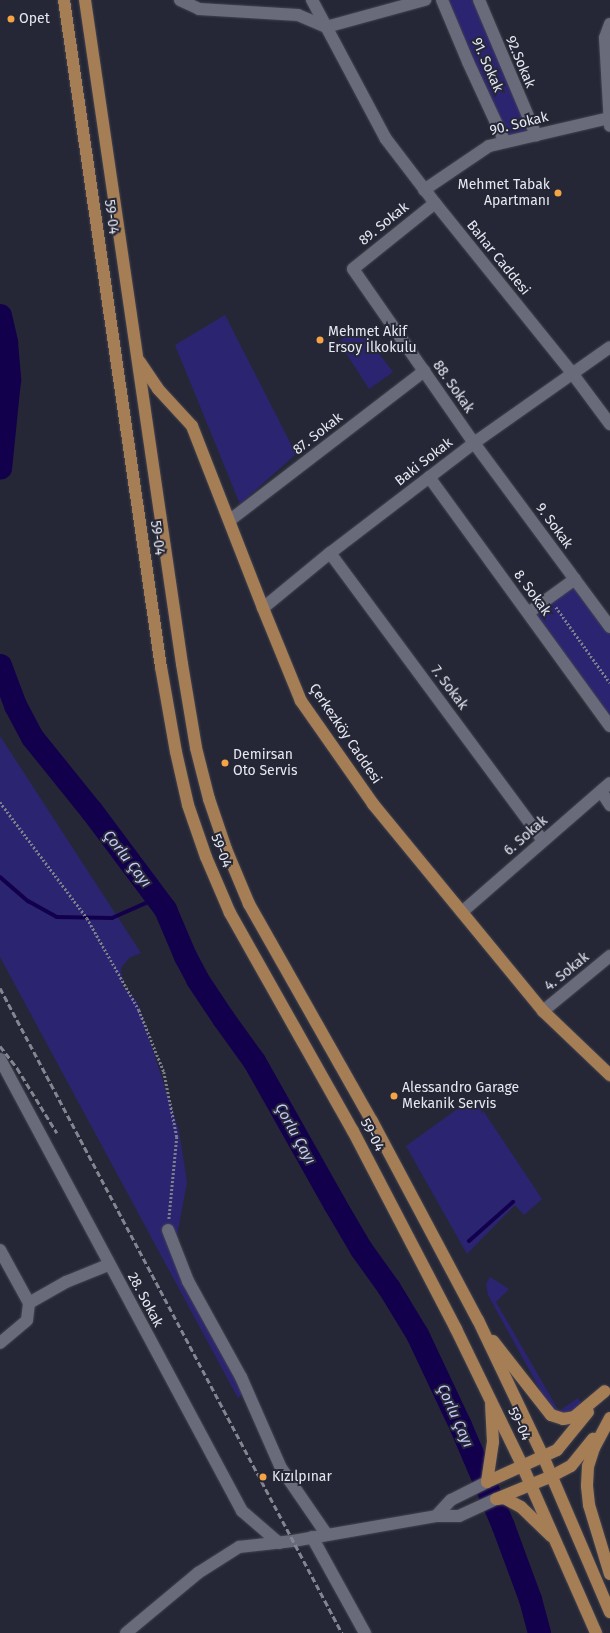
<!DOCTYPE html>
<meta charset="utf-8">
<style>
body{margin:0}
#map{position:relative;width:610px;height:1633px;overflow:hidden;background:#262736;font-family:"Fira Sans",sans-serif}
div>[style]{position:absolute}
.green>*{inset:0;background:#2b2471}
.stream>*{height:4px;margin:-2px;padding:0 2px;transform-origin:2px;border-radius:2px;background:#13004d}
.river>*{height:23px;margin:-11.5px;padding:0 11.5px;transform-origin:11.5px;border-radius:11.5px;background:#13004d}
.path>*{height:2.5px;margin-top:-1.25px;transform-origin:0;background:repeating-linear-gradient(90deg,#7e7f8b 0 2px,transparent 0 4px)}
.roads{filter:drop-shadow(0 0 1px #434450) drop-shadow(0 0 1px #434450)}
.minor>*{height:12px;margin:-6px;padding:0 6px;transform-origin:6px;border-radius:6px;background:#696b7b}
.major>*{height:12px;margin:-6px;padding:0 6px;transform-origin:6px;border-radius:6px;background:#a67e56}
.rail>*{height:3px;margin-top:-1.5px;transform-origin:0;background:repeating-linear-gradient(90deg,#848591 0 6px,transparent 0 9px)}
.dots>*{width:11px;height:11px;translate:-50% -50%;box-sizing:border-box;border:2px solid #262736;border-radius:50%}
span{translate:-50% -50%;white-space:nowrap;text-align:center;line-height:1.15;-webkit-text-stroke:4px #262736;paint-order:stroke}
.poi-label{font-size:14px;color:#e6e8f1}
.left{translate:0 -50%;text-align:left}
.right{translate:-100% -50%;text-align:right}
.street-label{font-size:14px;color:#e6e8f1}
.water-label{font-size:15px;color:#c6caf8;font-style:italic}
</style>
<div id="map">
<div class="green">
<i style="clip-path:polygon(444px 0,478px 0,534px 134px,506px 140px)"></i>
<i style="clip-path:polygon(225px 315px,296px 454px,240px 504px,175px 345px)"></i>
<i style="clip-path:polygon(358px 326px,393px 372px,369px 389px,339px 342px)"></i>
<i style="clip-path:polygon(573px 584px,610px 634px,610px 721px,532px 614px)"></i>
<i style="clip-path:polygon(0 736px,141px 953px,129px 958px,121px 968px,123px 987px,137px 1001px,179px 1131px,187px 1182px,177px 1236px,190px 1277px,250px 1387px,238px 1398px,0 957px)"></i>
<i style="clip-path:polygon(474px 1097px,542px 1199px,524px 1215px,515px 1205px,467px 1254px,406px 1146px)"></i>
<i style="clip-path:polygon(490px 1277px,509px 1289px,496px 1302px,559px 1411px,578px 1398px,584px 1407px,583px 1411px,554px 1415px,488px 1295px,486px 1284px)"></i>
</div>
<div class="stream">
<i style="left:0;top:877px;width:37px;rotate:41deg"></i>
<i style="left:28px;top:901px;width:33px;rotate:29deg"></i>
<i style="left:57px;top:917px;width:55px;rotate:1deg"></i>
<i style="left:112px;top:918px;width:49px;rotate:-24deg"></i>
<i style="left:469px;top:1241px;width:59px;rotate:-41.6deg"></i>
</div>
<div class="river">
<i style="left:0;top:315px;width:28px;rotate:77deg"></i>
<i style="left:6px;top:342px;width:38px;rotate:85deg"></i>
<i style="left:9px;top:380px;width:88px;rotate:95.8deg"></i>
<i style="left:0;top:665px;width:43px;rotate:69.4deg"></i>
<i style="left:15px;top:705px;width:36px;rotate:62deg"></i>
<i style="left:32px;top:737px;width:94px;rotate:51.1deg"></i>
<i style="left:91px;top:810px;width:124px;rotate:53.2deg"></i>
<i style="left:165px;top:909px;width:51px;rotate:66.9deg"></i>
<i style="left:185px;top:956px;width:26px;rotate:62deg"></i>
<i style="left:197px;top:979px;width:47px;rotate:56.3deg"></i>
<i style="left:223px;top:1018px;width:53px;rotate:54.2deg"></i>
<i style="left:254px;top:1061px;width:163px;rotate:60.6deg"></i>
<i style="left:334px;top:1203px;width:53px;rotate:59.6deg"></i>
<i style="left:361px;top:1249px;width:48px;rotate:54.3deg"></i>
<i style="left:389px;top:1288px;width:54px;rotate:58.7deg"></i>
<i style="left:417px;top:1334px;width:101px;rotate:64.7deg"></i>
<i style="left:460px;top:1425px;width:110px;rotate:66.9deg"></i>
<i style="left:503px;top:1526px;width:78px;rotate:69.7deg"></i>
<i style="left:530px;top:1599px;width:35px;rotate:75deg"></i>
</div>
<div class="path">
<i style="left:556px;top:607px;width:93px;rotate:54.6deg"></i>
<i style="left:0;top:802px;width:145px;rotate:53.1deg"></i>
<i style="left:87px;top:918px;width:106px;rotate:60.5deg"></i>
<i style="left:139px;top:1010px;width:67px;rotate:68deg"></i>
<i style="left:164px;top:1072px;width:66px;rotate:78.7deg"></i>
<i style="left:177px;top:1137px;width:83px;rotate:95.5deg"></i>
</div>
<div class="roads">
<div class="minor">
<i style="left:180px;top:0;width:21px;rotate:25deg"></i>
<i style="left:199px;top:9px;width:99px;rotate:3.5deg"></i>
<i style="left:298px;top:15px;width:30px;rotate:23deg"></i>
<i style="left:326px;top:27px;width:103px;rotate:-15.3deg"></i>
<i style="left:312px;top:0;width:157px;rotate:62deg"></i>
<i style="left:386px;top:139px;width:81px;rotate:52.6deg"></i>
<i style="left:435px;top:203px;width:218px;rotate:51.1deg"></i>
<i style="left:572px;top:373px;width:64px;rotate:53.3deg"></i>
<i style="left:442px;top:0;width:67px;rotate:67.2deg"></i>
<i style="left:468px;top:62px;width:88px;rotate:65.2deg"></i>
<i style="left:479px;top:0;width:147px;rotate:67.1deg"></i>
<i style="left:610px;top:24px;width:15px;rotate:110deg"></i>
<i style="left:605px;top:38px;width:88px;rotate:86.7deg"></i>
<i style="left:424px;top:190px;width:78px;rotate:-34.1deg"></i>
<i style="left:489px;top:146px;width:123px;rotate:-13.1deg"></i>
<i style="left:435px;top:203px;width:105px;rotate:141.2deg"></i>
<i style="left:353px;top:269px;width:212px;rotate:55.2deg"></i>
<i style="left:474px;top:443px;width:229px;rotate:53.5deg"></i>
<i style="left:429px;top:477px;width:308px;rotate:54deg"></i>
<i style="left:230px;top:520px;width:245px;rotate:-37.5deg"></i>
<i style="left:330px;top:553px;width:358px;rotate:53.5deg"></i>
<i style="left:263px;top:608px;width:87px;rotate:-39.4deg"></i>
<i style="left:330px;top:553px;width:181px;rotate:-37.4deg"></i>
<i style="left:474px;top:443px;width:166px;rotate:-35.2deg"></i>
<i style="left:528px;top:613px;width:58px;rotate:-35.9deg"></i>
<i style="left:601px;top:791px;width:17px;rotate:57deg"></i>
<i style="left:462px;top:912px;width:196px;rotate:-41.1deg"></i>
<i style="left:543px;top:1011px;width:87px;rotate:-39.4deg"></i>
<i style="left:0;top:1059px;width:513px;rotate:61.84deg"></i>
<i style="left:242px;top:1511px;width:49px;rotate:40.9deg"></i>
<i style="left:168px;top:1230px;width:55px;rotate:68.6deg"></i>
<i style="left:188px;top:1281px;width:110px;rotate:61.1deg"></i>
<i style="left:241px;top:1377px;width:99px;rotate:66.3deg"></i>
<i style="left:281px;top:1468px;width:81px;rotate:55.5deg"></i>
<i style="left:0;top:1250px;width:60px;rotate:61.3deg"></i>
<i style="left:0;top:1343px;width:35px;rotate:-40deg"></i>
<i style="left:27px;top:1320px;width:17px;rotate:-83deg"></i>
<i style="left:29px;top:1303px;width:43px;rotate:-29.6deg"></i>
<i style="left:66px;top:1282px;width:45px;rotate:-22deg"></i>
<i style="left:436px;top:1516px;width:22px;rotate:-47deg"></i>
<i style="left:451px;top:1500px;width:40px;rotate:-26.6deg"></i>
<i style="left:312px;top:1537px;width:110px;rotate:61.1deg"></i>
<i style="left:126px;top:1633px;width:94px;rotate:-39.8deg"></i>
<i style="left:198px;top:1573px;width:49px;rotate:-32.4deg"></i>
<i style="left:239px;top:1547px;width:54px;rotate:-6.3deg"></i>
<i style="left:293px;top:1541px;width:145px;rotate:-9.9deg"></i>
<i style="left:436px;top:1516px;width:23px"></i>
<i style="left:459px;top:1516px;width:41px;rotate:-24.7deg"></i>
</div>
<div class="major">
<i style="left:64px;top:0;width:674px;rotate:81.73deg"></i>
<i style="left:161px;top:667px;width:86px;rotate:80deg"></i>
<i style="left:176px;top:752px;width:54px;rotate:77.2deg"></i>
<i style="left:188px;top:805px;width:55px;rotate:70.9deg"></i>
<i style="left:206px;top:857px;width:61px;rotate:66.8deg"></i>
<i style="left:230px;top:913px;width:250px;rotate:60.6deg"></i>
<i style="left:353px;top:1131px;width:223px;rotate:62.5deg"></i>
<i style="left:456px;top:1329px;width:151px;rotate:64.1deg"></i>
<i style="left:522px;top:1465px;width:184px;rotate:66.2deg"></i>
<i style="left:85px;top:0;width:671px;rotate:81.69deg"></i>
<i style="left:182px;top:664px;width:85px;rotate:80.5deg"></i>
<i style="left:196px;top:748px;width:53px;rotate:75.7deg"></i>
<i style="left:209px;top:799px;width:53px;rotate:71.2deg"></i>
<i style="left:226px;top:849px;width:60px;rotate:67.3deg"></i>
<i style="left:249px;top:904px;width:249px;rotate:60.5deg"></i>
<i style="left:372px;top:1121px;width:225px;rotate:62deg"></i>
<i style="left:478px;top:1320px;width:151px;rotate:64.5deg"></i>
<i style="left:543px;top:1456px;width:170px;rotate:66.8deg"></i>
<i style="left:140px;top:362px;width:32px;rotate:56deg"></i>
<i style="left:158px;top:389px;width:50px;rotate:47.4deg"></i>
<i style="left:192px;top:426px;width:195px;rotate:68.7deg"></i>
<i style="left:263px;top:608px;width:100px;rotate:67.8deg"></i>
<i style="left:301px;top:701px;width:126px;rotate:55deg"></i>
<i style="left:373px;top:804px;width:268px;rotate:50.6deg"></i>
<i style="left:543px;top:1011px;width:93px;rotate:43.7deg"></i>
<i style="left:493px;top:1341px;width:94px;rotate:51.9deg"></i>
<i style="left:551px;top:1415px;width:13px;rotate:18deg"></i>
<i style="left:563px;top:1419px;width:11px;rotate:-10deg"></i>
<i style="left:574px;top:1417px;width:40px;rotate:-40deg"></i>
<i style="left:610px;top:1418px;width:34px;rotate:118deg"></i>
<i style="left:594px;top:1448px;width:19px;rotate:108deg"></i>
<i style="left:588px;top:1466px;width:20px;rotate:93deg"></i>
<i style="left:587px;top:1486px;width:19px;rotate:84deg"></i>
<i style="left:589px;top:1505px;width:72px;rotate:73.1deg"></i>
<i style="left:487px;top:1482px;width:77px;rotate:-24.6deg"></i>
<i style="left:557px;top:1450px;width:49px;rotate:-50.8deg"></i>
<i style="left:487px;top:1482px;width:40px;rotate:-81.5deg"></i>
<i style="left:493px;top:1442px;width:37px;rotate:-93deg"></i>
<i style="left:496px;top:1499px;width:61px;rotate:-22.3deg"></i>
<i style="left:552px;top:1476px;width:21px;rotate:-28deg"></i>
<i style="left:571px;top:1466px;width:35px;rotate:-51deg"></i>
<i style="left:497px;top:1499px;width:7px;rotate:-8deg"></i>
<i style="left:504px;top:1498px;width:19px;rotate:28deg"></i>
<i style="left:521px;top:1507px;width:42px;rotate:44deg"></i>
</div>
</div>
<div class="rail">
<i style="left:0;top:988px;width:730px;rotate:62.07deg"></i>
<i style="left:0;top:1046px;width:28px;rotate:52deg"></i>
<i style="left:17px;top:1068px;width:76px;rotate:58.4deg"></i>
</div>
<div class="dots">
<i style="left:11px;top:19px;background:#f5a345"></i>
<i style="left:558px;top:193px;background:#f5a345"></i>
<i style="left:320px;top:340px;background:#f5a345"></i>
<i style="left:225px;top:763px;background:#f5a345"></i>
<i style="left:394px;top:1096px;background:#f5a345"></i>
<i style="left:263px;top:1477px;background:#f5a345"></i>
</div>
<div class="poi-label">
<span class="left" style="left:19px;top:19px">Opet</span>
<span class="right" style="left:550px;top:193px">Mehmet Tabak<br>Apartmanı</span>
<span class="left" style="left:328px;top:340px">Mehmet Akif<br>Ersoy İlkokulu</span>
<span class="left" style="left:233px;top:763px">Demirsan<br>Oto Servis</span>
<span class="left" style="left:402px;top:1096px">Alessandro Garage<br>Mekanik Servis</span>
<span class="left" style="left:272px;top:1477px">Kızılpınar</span>
</div>
<div class="street-label">
<span style="left:520px;top:62px;rotate:67deg">92.Sokak</span>
<span style="left:487px;top:65px;rotate:66deg">91. Sokak</span>
<span style="left:519px;top:124px;rotate:-14deg">90. Sokak</span>
<span style="left:111px;top:217px;rotate:82deg">59-04</span>
<span style="left:384px;top:224px;rotate:-39deg">89. Sokak</span>
<span style="left:498px;top:258px;rotate:51deg">Bahar Caddesi</span>
<span style="left:453px;top:387px;rotate:55deg">88. Sokak</span>
<span style="left:318px;top:434px;rotate:-38deg">87. Sokak</span>
<span style="left:424px;top:462px;rotate:-38deg">Baki Sokak</span>
<span style="left:554px;top:526px;rotate:54deg">9. Sokak</span>
<span style="left:157px;top:538px;rotate:82deg">59-04</span>
<span style="left:532px;top:593px;rotate:54deg">8. Sokak</span>
<span style="left:449px;top:688px;rotate:53deg">7. Sokak</span>
<span style="left:345px;top:734px;rotate:56deg">Çerkezköy Caddesi</span>
<span style="left:526px;top:836px;rotate:-41deg">6. Sokak</span>
<span style="left:221px;top:851px;rotate:69deg">59-04</span>
<span style="left:567px;top:972px;rotate:-39deg">4. Sokak</span>
<span style="left:372px;top:1135px;rotate:62deg">59-04</span>
<span style="left:145px;top:1300px;rotate:62deg">28. Sokak</span>
<span style="left:519px;top:1424px;rotate:64deg">59-04</span>
</div>
<div class="water-label">
<span style="left:127px;top:859px;rotate:52deg">Çorlu Çayı</span>
<span style="left:295px;top:1134px;rotate:61deg">Çorlu Çayı</span>
<span style="left:455px;top:1416px;rotate:66deg">Çorlu Çayı</span>
</div>
</div>
